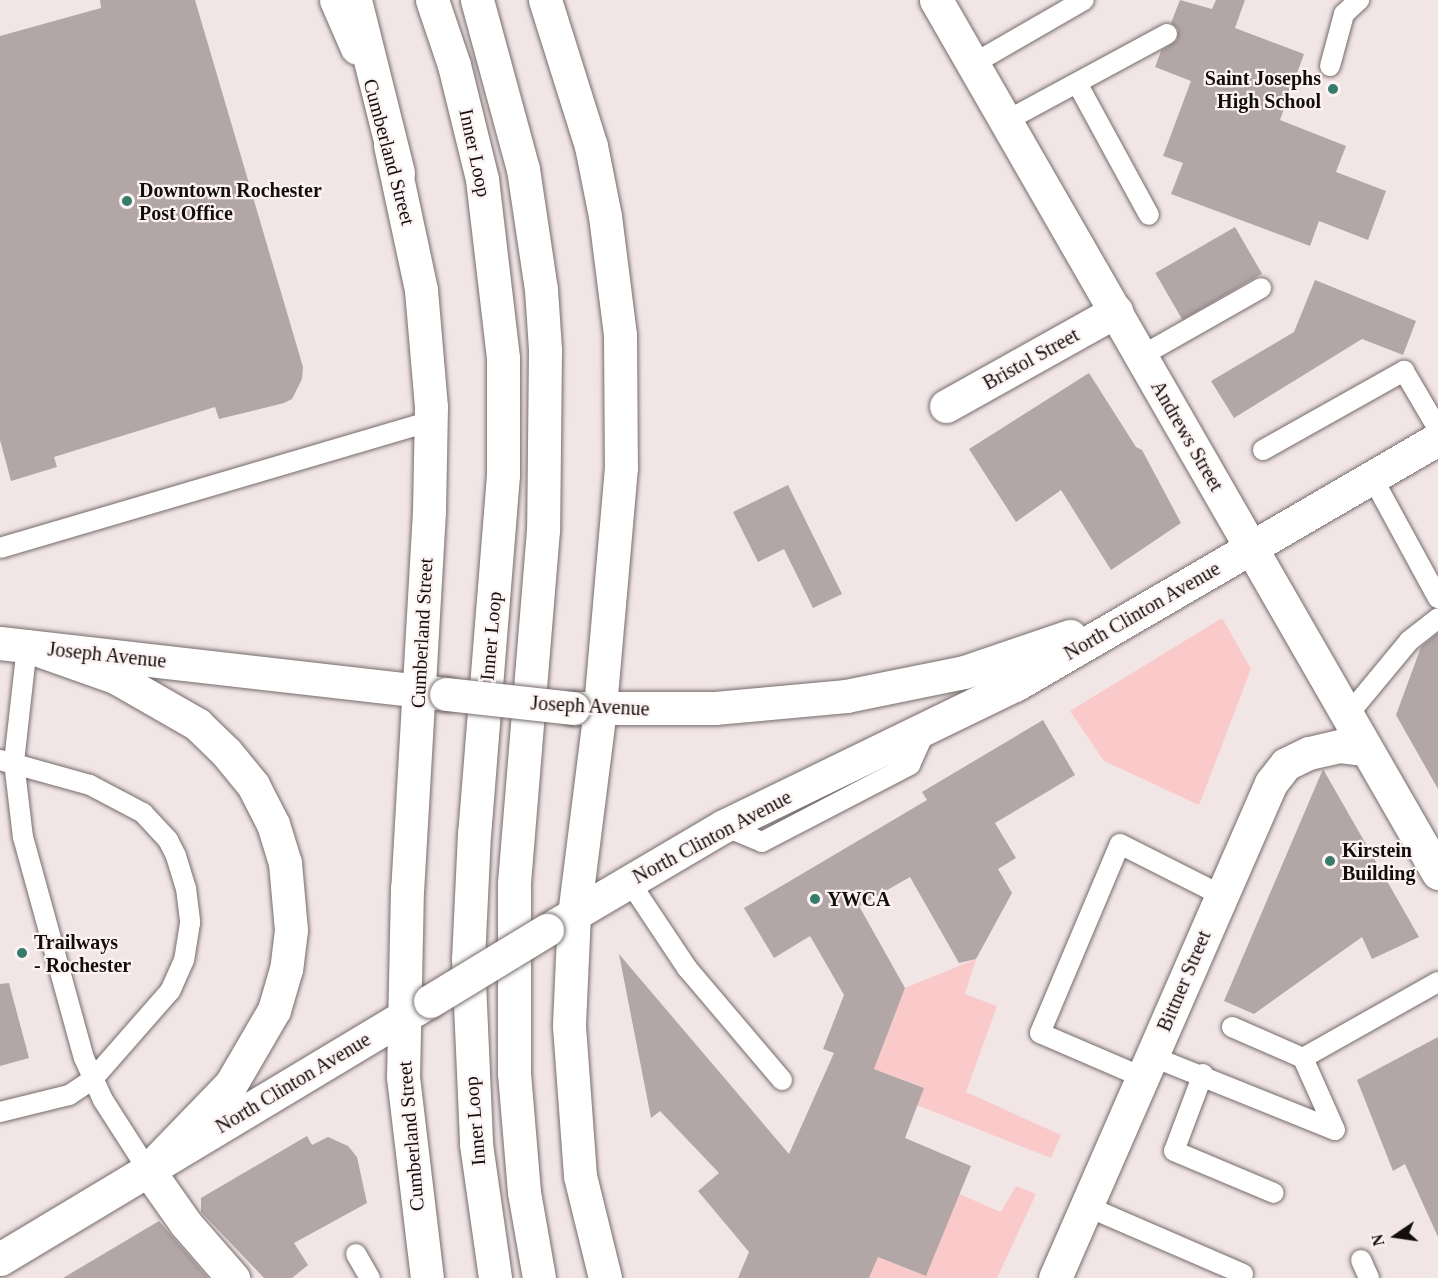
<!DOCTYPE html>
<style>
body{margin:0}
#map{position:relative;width:1438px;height:1278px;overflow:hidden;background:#f2e5e5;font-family:"Times New Roman",serif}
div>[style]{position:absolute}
.green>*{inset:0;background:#facaca}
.building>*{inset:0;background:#b3a6a6;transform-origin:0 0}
.roads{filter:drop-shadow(0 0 2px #766b6b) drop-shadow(0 0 2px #766b6b)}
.lane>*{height:20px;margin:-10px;padding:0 10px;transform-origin:10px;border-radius:10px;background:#fff}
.street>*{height:33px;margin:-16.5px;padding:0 16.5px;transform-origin:16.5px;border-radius:16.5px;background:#fff}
.secondary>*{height:33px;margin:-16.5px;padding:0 16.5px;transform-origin:16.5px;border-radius:16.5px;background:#fff}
.primary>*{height:33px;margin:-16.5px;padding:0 16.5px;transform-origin:16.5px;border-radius:16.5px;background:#fff}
.highway>*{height:33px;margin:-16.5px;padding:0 16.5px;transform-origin:16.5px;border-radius:16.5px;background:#fff}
.bridges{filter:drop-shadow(0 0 2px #766b6b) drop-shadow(0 0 2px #766b6b)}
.secondary-bridge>*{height:33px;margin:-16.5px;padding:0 16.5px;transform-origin:16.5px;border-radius:16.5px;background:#fff}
.dots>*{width:16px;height:16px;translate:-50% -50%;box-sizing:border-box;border:3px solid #fef3f3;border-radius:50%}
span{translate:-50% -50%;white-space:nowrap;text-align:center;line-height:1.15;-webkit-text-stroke:4.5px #fef3f3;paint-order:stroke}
.poi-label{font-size:20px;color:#130e0e;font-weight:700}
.right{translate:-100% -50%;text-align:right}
.left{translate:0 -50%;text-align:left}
.street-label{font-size:20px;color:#130e0e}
.north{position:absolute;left:1366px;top:1206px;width:60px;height:60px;-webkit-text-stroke:4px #fef3f3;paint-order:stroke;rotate:257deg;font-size:16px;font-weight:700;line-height:24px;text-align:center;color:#130e0e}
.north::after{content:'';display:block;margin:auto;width:21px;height:27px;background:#130e0e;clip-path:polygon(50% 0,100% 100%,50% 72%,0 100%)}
</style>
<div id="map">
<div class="green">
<i style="clip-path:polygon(1222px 618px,1251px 669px,1199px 805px,1104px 761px,1070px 711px)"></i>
<i style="clip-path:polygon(976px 959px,965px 994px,997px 1006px,966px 1092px,1061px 1135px,1051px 1158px,917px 1105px,923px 1087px,874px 1069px,905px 988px)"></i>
<i style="clip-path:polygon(1016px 1186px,1036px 1194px,997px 1278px,869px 1278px,878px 1257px,926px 1276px,959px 1194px,1001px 1212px)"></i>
</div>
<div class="building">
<i style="clip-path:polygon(100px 0,195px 0,303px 367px,302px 379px,292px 399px,284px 403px,219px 419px,215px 407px,54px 457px,57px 467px,11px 481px,0 440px,0 36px,101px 8px)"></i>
<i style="clip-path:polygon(1180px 0,1212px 9px,1216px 0,1245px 0,1235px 28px,1304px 54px,1280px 120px,1346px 146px,1336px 172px,1386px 191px,1368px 240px,1319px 221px,1310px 246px,1171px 194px,1183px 163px,1163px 156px,1191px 81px,1155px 67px,1161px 51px,1177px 40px,1178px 29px,1171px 23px)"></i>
<i style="left:1235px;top:227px;width:54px;height:92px;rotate:60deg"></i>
<i style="clip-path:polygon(1315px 280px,1416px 321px,1403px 355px,1362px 339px,1234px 418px,1211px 381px,1294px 332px)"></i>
<i style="clip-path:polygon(1089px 373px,1136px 447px,1142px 450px,1181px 523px,1111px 570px,1061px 490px,1016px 522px,969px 449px)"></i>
<i style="clip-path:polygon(788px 485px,842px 594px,813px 608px,784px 549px,758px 562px,733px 512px)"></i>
<i style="clip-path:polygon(1438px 633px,1438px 789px,1396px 715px,1421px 647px)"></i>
<i style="clip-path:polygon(1043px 720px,1075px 775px,995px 823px,1016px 858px,998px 869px,1012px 893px,976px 959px,959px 963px,910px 877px,859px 906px,905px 988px,874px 1069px,924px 1088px,905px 1138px,971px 1166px,926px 1276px,878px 1257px,869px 1278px,738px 1278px,749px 1252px,698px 1191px,719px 1173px,660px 1111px,651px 1118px,619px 954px,789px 1154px,834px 1053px,823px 1049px,844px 995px,810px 936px,774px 958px,744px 908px,927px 800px,922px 792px)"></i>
<i style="clip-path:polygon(1323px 769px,1419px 937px,1372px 959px,1362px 937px,1254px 1014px,1224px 1001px)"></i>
<i style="clip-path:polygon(9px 983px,29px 1058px,0 1066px,0 984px)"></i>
<i style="clip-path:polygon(1438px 1037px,1438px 1237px,1405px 1164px,1393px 1171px,1357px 1080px)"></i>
<i style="clip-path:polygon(307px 1136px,312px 1145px,328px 1137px,348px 1146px,357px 1157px,367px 1203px,294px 1243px,308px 1265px,292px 1278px,264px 1278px,201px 1212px,201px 1198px)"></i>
<i style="clip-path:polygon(159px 1221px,208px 1278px,63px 1278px)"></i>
</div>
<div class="roads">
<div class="lane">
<i style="left:973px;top:64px;width:128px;rotate:-30deg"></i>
<i style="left:1330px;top:66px;width:54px;rotate:-74.9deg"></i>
<i style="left:1344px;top:14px;width:21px;rotate:-43deg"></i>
<i style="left:1077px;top:83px;width:150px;rotate:61.4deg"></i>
<i style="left:1006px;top:121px;width:183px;rotate:-28.4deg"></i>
<i style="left:1141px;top:356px;width:138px;rotate:-29.5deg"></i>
<i style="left:1263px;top:450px;width:162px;rotate:-29.3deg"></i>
<i style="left:1404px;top:371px;width:67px;rotate:59.6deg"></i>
<i style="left:1372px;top:477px;width:138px;rotate:61.4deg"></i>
<i style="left:0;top:548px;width:449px;rotate:-16.4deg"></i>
<i style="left:27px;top:646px;width:117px;rotate:96.4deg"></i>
<i style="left:14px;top:762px;width:76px;rotate:83.2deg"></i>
<i style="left:23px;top:837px;width:229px;rotate:74.6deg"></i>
<i style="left:84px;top:1058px;width:46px;rotate:65.7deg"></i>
<i style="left:103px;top:1100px;width:83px;rotate:57.3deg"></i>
<i style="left:1347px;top:716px;width:97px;rotate:-50.4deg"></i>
<i style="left:1409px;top:641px;width:37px;rotate:-38deg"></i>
<i style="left:0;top:760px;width:93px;rotate:15.5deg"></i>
<i style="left:90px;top:785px;width:60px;rotate:27.8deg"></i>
<i style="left:143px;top:813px;width:37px;rotate:47deg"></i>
<i style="left:168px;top:840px;width:18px;rotate:63deg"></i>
<i style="left:176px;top:856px;width:34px;rotate:73deg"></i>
<i style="left:186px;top:888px;width:35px;rotate:83deg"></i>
<i style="left:190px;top:923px;width:37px;rotate:99deg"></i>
<i style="left:184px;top:960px;width:34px;rotate:114deg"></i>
<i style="left:170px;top:991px;width:117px;rotate:131.2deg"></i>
<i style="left:93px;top:1079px;width:29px;rotate:146deg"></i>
<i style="left:69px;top:1095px;width:71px;rotate:166.2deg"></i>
<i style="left:724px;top:826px;width:41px;rotate:22.8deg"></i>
<i style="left:762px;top:842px;width:167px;rotate:-27.5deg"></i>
<i style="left:910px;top:765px;width:37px;rotate:-66deg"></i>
<i style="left:629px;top:881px;width:105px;rotate:56.3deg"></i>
<i style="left:687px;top:968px;width:147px;rotate:49.7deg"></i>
<i style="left:1232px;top:1027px;width:77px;rotate:23.6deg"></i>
<i style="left:1151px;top:1056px;width:198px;rotate:21.9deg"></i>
<i style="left:1335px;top:1130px;width:79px;rotate:-114deg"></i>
<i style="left:1303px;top:1058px;width:155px;rotate:-29.4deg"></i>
<i style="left:1203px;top:1074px;width:82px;rotate:110.6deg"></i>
<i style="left:1174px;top:1151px;width:108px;rotate:22.8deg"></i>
<i style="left:1142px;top:1077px;width:111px;rotate:-156.7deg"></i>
<i style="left:1040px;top:1033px;width:205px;rotate:-67.1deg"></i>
<i style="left:1120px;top:844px;width:113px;rotate:26.8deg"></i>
<i style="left:1086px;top:1206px;width:171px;rotate:23.4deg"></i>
<i style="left:356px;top:1254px;width:28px;rotate:60deg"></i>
<i style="left:1361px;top:1260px;width:20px;rotate:66deg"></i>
</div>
<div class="street">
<i style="left:946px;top:406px;width:195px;rotate:-29.2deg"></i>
<i style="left:148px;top:1170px;width:66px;rotate:54.9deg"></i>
<i style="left:186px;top:1224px;width:72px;rotate:49deg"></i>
<i style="left:1055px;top:1278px;width:540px;rotate:-66.43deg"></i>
<i style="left:1271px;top:783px;width:24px;rotate:-52deg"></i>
<i style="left:1286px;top:764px;width:25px;rotate:-26deg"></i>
<i style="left:1309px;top:753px;width:32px;rotate:-13deg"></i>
<i style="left:1340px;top:746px;width:25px;rotate:7deg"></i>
</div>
<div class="secondary">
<i style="left:936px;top:0;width:1007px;rotate:60.1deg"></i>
<i style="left:0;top:643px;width:449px;rotate:6.5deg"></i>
<i style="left:27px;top:646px;width:93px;rotate:19.4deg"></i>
<i style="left:115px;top:677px;width:95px;rotate:29.8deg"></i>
<i style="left:197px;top:724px;width:40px;rotate:44deg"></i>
<i style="left:226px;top:752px;width:43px;rotate:50.7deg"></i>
<i style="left:253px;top:785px;width:44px;rotate:62.9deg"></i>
<i style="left:273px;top:824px;width:41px;rotate:72.9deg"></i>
<i style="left:285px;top:863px;width:67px;rotate:84.9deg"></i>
<i style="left:291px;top:930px;width:39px;rotate:97deg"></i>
<i style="left:286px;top:969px;width:43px;rotate:106.3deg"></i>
<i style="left:274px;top:1010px;width:86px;rotate:120.2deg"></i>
<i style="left:231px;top:1084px;width:120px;rotate:134deg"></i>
<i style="left:573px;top:708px;width:142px"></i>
<i style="left:715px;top:708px;width:132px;rotate:-5.2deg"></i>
<i style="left:846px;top:696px;width:120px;rotate:-11.5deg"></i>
<i style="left:964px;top:672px;width:112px;rotate:-18.8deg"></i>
<i style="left:554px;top:926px;width:197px;rotate:-30.5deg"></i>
<i style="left:724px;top:826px;width:323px;rotate:-25.9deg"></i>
<i style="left:1015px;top:685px;width:489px;rotate:-30.2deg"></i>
<i style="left:0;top:1259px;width:497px;rotate:-31deg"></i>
</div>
<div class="primary">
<i style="left:336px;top:0;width:52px;rotate:66.4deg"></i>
<i style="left:390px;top:145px;width:148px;rotate:77.9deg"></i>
<i style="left:421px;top:290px;width:117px;rotate:85.1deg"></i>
<i style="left:431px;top:407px;width:104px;rotate:91.1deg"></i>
<i style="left:429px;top:511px;width:378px;rotate:93.3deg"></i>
<i style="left:407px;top:888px;width:189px;rotate:91.2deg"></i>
<i style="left:403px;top:1077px;width:202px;rotate:83.2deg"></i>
<i style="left:600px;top:709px;width:207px;rotate:97.2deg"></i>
<i style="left:574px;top:914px;width:112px;rotate:92.6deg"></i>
<i style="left:569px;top:1026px;width:150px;rotate:85.8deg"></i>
<i style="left:580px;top:1176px;width:105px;rotate:76.2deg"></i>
</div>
<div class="highway">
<i style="left:355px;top:0;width:178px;rotate:76deg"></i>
<i style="left:432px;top:0;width:69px;rotate:71.3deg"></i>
<i style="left:454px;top:65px;width:117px;rotate:76.2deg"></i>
<i style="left:482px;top:179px;width:180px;rotate:83.3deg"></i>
<i style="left:503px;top:358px;width:117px;rotate:90deg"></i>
<i style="left:503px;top:475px;width:359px;rotate:94.6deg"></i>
<i style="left:474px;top:833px;width:125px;rotate:92.7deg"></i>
<i style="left:468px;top:958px;width:186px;rotate:87.5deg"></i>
<i style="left:476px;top:1144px;width:135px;rotate:81.9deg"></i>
<i style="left:477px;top:0;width:175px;rotate:74.8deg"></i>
<i style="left:523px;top:169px;width:121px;rotate:81.5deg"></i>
<i style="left:541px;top:289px;width:61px;rotate:86.2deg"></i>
<i style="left:545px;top:350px;width:180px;rotate:90.6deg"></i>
<i style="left:543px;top:530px;width:354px;rotate:94.7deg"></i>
<i style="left:514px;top:883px;width:190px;rotate:90deg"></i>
<i style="left:514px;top:1073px;width:119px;rotate:85.2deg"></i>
<i style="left:524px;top:1192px;width:87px;rotate:80.1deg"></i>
<i style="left:545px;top:0;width:153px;rotate:72.5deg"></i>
<i style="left:591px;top:146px;width:71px;rotate:78.7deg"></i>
<i style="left:605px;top:216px;width:120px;rotate:82.8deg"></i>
<i style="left:620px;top:335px;width:132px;rotate:89.6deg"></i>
<i style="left:621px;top:467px;width:243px;rotate:95deg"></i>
</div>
</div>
<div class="bridges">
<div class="secondary-bridge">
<i style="left:446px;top:694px;width:128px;rotate:6.3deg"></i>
<i style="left:430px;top:1001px;width:137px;rotate:-31.3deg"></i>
</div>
</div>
<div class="dots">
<i style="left:1333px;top:89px;background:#387b6d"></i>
<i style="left:127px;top:201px;background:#387b6d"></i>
<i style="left:1330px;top:861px;background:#387b6d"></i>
<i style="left:815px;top:899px;background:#387b6d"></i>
<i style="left:22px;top:953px;background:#387b6d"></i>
</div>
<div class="poi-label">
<span class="right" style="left:1321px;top:90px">Saint Josephs<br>High School</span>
<span class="left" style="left:139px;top:202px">Downtown Rochester<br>Post Office</span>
<span class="left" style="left:1342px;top:862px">Kirstein<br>Building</span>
<span class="left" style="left:827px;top:899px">YWCA</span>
<span class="left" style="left:34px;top:954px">Trailways<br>- Rochester</span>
</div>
<div class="street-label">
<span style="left:389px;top:152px;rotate:75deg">Cumberland Street</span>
<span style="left:475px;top:153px;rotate:78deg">Inner Loop</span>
<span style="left:1031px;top:359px;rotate:-29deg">Bristol Street</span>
<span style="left:1187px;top:436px;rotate:60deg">Andrews Street</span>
<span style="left:1142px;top:611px;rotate:-30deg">North Clinton Avenue</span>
<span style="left:422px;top:633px;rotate:-87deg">Cumberland Street</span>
<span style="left:491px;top:636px;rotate:-85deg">Inner Loop</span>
<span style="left:107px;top:655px;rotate:6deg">Joseph Avenue</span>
<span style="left:590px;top:706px;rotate:3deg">Joseph Avenue</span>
<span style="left:712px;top:837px;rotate:-28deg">North Clinton Avenue</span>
<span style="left:1184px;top:981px;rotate:-67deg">Bittner Street</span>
<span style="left:293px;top:1083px;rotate:-31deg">North Clinton Avenue</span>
<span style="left:475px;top:1121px;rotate:-95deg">Inner Loop</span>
<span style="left:411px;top:1136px;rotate:-95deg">Cumberland Street</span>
</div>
<div class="north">N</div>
</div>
